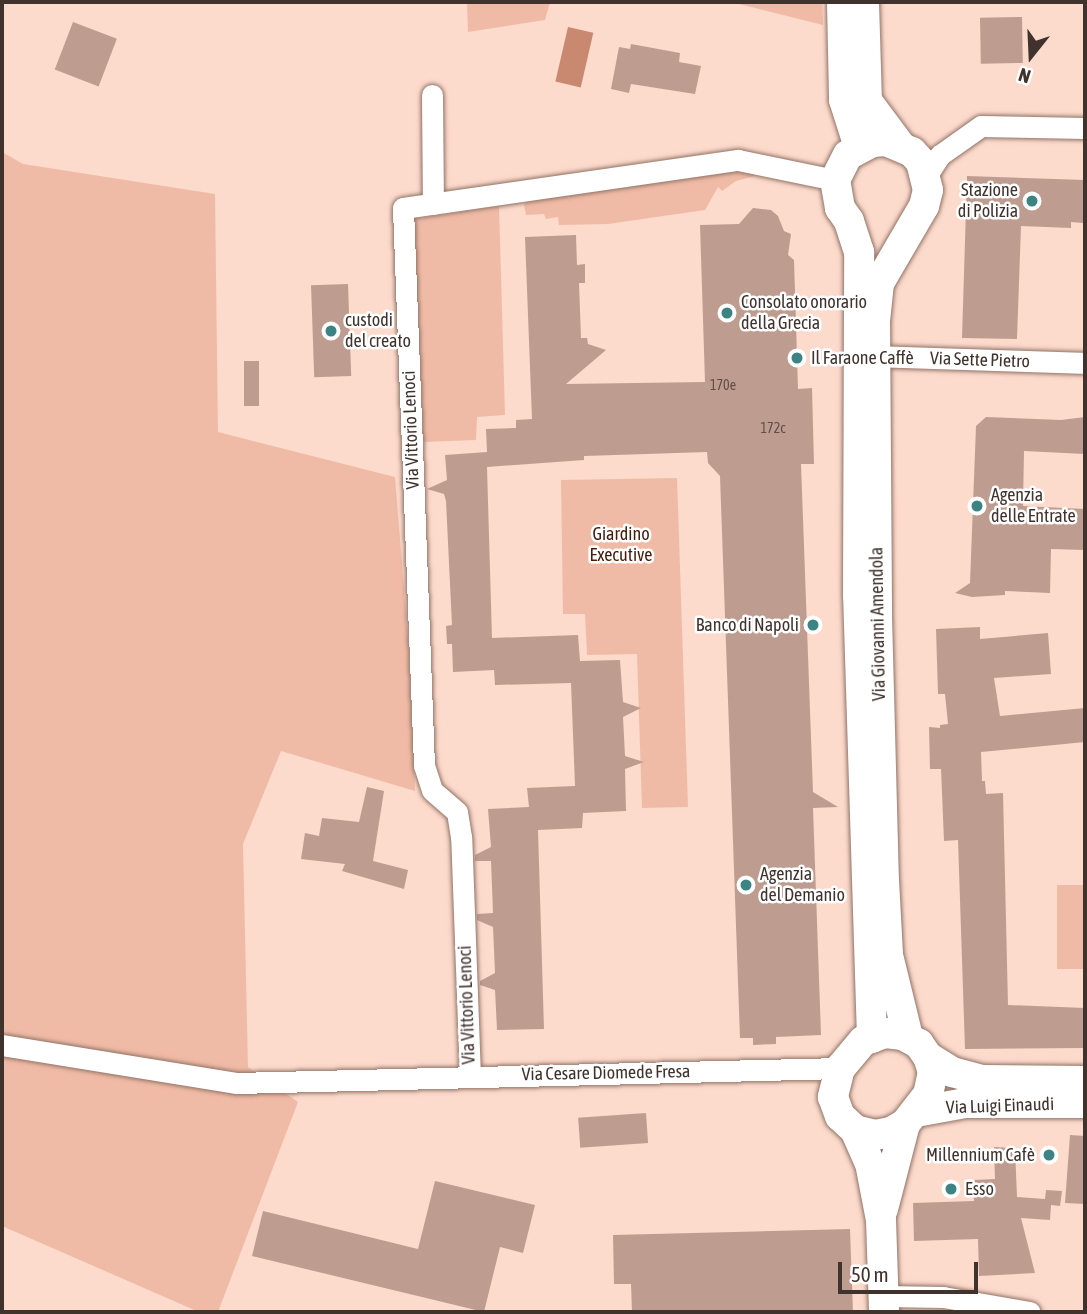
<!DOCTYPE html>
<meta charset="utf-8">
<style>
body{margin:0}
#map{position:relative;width:1087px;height:1314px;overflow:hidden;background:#fcdacc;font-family:"Asap Condensed",sans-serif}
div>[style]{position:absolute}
.green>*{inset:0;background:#f0bba6;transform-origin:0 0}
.water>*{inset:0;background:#c88970;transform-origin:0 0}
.building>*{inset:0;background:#be9d90;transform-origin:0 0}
.roads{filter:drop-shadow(0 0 2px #927367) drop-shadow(0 0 2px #927367)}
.street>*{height:21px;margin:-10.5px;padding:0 10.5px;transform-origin:10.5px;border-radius:10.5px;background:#fff}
.secondary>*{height:30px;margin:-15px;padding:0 15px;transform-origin:15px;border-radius:15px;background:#fff}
.dots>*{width:19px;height:19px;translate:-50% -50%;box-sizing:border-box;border:4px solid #fff;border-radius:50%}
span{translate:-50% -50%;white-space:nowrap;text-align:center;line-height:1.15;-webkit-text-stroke:5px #fff;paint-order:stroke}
.number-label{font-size:14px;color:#604e46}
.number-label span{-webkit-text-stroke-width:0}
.poi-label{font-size:18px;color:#40332e}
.right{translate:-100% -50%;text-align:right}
.left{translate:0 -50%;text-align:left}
.street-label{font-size:18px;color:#40332e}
.park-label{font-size:18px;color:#461d0b}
.frame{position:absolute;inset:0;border:4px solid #40332e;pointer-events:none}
.north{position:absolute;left:996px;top:21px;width:70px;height:70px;-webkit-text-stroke:5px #fff;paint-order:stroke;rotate:198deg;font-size:19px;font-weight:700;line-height:28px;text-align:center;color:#40332e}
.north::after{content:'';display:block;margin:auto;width:24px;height:32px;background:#40332e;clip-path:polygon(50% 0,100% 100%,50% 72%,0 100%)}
.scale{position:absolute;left:838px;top:1262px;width:140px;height:32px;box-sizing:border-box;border:4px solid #40332e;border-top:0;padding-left:9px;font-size:21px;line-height:24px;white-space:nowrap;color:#40332e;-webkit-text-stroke:5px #fff;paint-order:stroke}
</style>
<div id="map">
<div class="green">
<i style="clip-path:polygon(467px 2px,550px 2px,545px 20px,468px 32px)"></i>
<i style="clip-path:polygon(731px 2px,822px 2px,823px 25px)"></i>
<i style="clip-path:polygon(2px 152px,23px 164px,215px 194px,218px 432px,395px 477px,409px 651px,415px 791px,281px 751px,243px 844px,248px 1067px,298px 1102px,218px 1312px,199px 1312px,2px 1226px)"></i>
<i style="clip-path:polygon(724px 171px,755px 171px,755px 176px,736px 181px,722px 191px,718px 187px,705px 210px,608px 224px,559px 225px,558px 217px,546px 219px,544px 214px,526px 215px,524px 205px,528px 200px)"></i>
<i style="clip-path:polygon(499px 206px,505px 415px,477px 417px,476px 440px,423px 442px,414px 219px)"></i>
<i style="clip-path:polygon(677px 478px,688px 807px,642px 808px,637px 654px,587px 655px,585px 614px,563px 614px,561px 480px)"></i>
<i style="left:1085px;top:885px;width:84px;height:28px;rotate:90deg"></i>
</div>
<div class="water">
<i style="left:568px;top:27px;width:26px;height:56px;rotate:13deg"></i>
</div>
<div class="building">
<i style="left:1022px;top:17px;width:46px;height:42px;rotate:89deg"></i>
<i style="left:73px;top:22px;width:47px;height:51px;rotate:21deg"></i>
<i style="clip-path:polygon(631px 44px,680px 53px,679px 62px,701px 66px,695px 94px,631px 84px,629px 93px,611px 89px,619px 47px,630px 49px)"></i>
<i style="clip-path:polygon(967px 176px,1085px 180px,1083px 223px,1071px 222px,1071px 228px,1021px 226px,1017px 339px,962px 338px)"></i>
<i style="clip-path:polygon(753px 208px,771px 210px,778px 216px,784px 231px,791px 234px,788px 255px,794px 260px,798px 389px,812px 388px,814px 464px,801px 464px,813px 792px,838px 807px,813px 808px,821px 1035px,776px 1037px,776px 1044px,753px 1045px,753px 1038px,740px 1038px,720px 476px,708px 463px,707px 452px,584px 456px,584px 460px,487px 467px,492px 638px,578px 635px,580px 661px,620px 660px,623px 702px,641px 708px,623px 717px,625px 756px,644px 762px,625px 769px,626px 811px,583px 813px,582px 828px,538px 830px,544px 1029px,497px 1030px,495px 990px,480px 985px,480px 981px,495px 973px,493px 927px,477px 920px,477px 914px,493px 913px,491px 861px,475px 861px,475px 855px,491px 847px,488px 809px,529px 807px,527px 788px,575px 786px,571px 683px,495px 685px,494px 670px,453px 672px,452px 644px,447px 644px,446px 626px,452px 625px,446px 501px,444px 494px,427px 489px,447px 480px,445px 455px,487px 452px,486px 429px,516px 428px,516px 420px,532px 419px,525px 237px,576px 235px,577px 265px,585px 264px,585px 283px,579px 283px,581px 338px,587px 338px,588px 344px,606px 350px,566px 384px,705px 382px,700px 225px,739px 224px)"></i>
<i style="left:348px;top:284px;width:92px;height:37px;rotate:88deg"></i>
<i style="left:244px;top:361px;width:15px;height:45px"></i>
<i style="clip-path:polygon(986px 417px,1061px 420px,1085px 417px,1085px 454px,1024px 451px,1023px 506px,1085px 509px,1085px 550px,1051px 549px,1050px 593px,1005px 591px,1005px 595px,972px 597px,955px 593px,970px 583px,976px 426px)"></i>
<i style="clip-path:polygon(980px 627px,980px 639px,1048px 633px,1051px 674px,994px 678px,1000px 716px,1085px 708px,1085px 742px,981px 752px,982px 781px,985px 781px,986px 794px,1003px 793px,1008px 1005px,1085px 1008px,1085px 1048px,965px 1049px,958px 840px,944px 841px,941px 769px,930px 769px,929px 727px,940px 728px,940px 725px,948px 724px,945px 694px,938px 694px,936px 629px)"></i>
<i style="clip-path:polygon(367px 787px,384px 791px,373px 861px,408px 870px,404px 889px,342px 871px,345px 864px,301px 859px,305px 833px,319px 836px,322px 818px,359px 822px)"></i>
<i style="left:646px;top:1113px;width:30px;height:68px;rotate:86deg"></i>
<i style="clip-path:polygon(1070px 1135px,1085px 1136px,1085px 1204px,1065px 1203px)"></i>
<i style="clip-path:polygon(994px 1147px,1015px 1148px,1017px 1197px,1045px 1199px,1046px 1190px,1062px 1191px,1060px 1206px,1051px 1205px,1050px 1220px,1021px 1218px,1035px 1273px,979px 1276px,978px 1239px,914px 1241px,913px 1203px,974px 1201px,973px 1180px,995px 1179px)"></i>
<i style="clip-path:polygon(435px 1181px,535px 1205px,523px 1253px,500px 1247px,484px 1312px,252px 1256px,263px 1211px,418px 1249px)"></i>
<i style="clip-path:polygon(850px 1229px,853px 1312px,632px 1312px,631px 1284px,614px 1284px,613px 1235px)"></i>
</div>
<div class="roads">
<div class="street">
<i style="left:432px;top:95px;width:109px;rotate:89.5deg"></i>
<i style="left:927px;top:175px;width:24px;rotate:-57deg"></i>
<i style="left:940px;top:155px;width:50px;rotate:-35.3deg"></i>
<i style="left:981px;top:126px;width:104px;rotate:1.1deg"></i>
<i style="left:875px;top:356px;width:210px;rotate:1.9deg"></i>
<i style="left:2px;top:1045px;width:237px;rotate:9.2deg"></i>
<i style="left:236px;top:1083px;width:604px;rotate:-1.42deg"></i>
<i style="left:470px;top:1077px;width:240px;rotate:-92.1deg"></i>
<i style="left:461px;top:837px;width:25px;rotate:-99deg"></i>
<i style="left:457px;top:812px;width:33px;rotate:-139deg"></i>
<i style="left:432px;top:790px;width:26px;rotate:-108deg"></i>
<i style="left:424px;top:765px;width:557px;rotate:-92.16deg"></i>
<i style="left:403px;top:208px;width:338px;rotate:-8.2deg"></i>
<i style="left:738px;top:160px;width:99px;rotate:11.7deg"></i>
<i style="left:883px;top:1296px;width:60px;rotate:1deg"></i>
<i style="left:943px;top:1297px;width:88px;rotate:9.8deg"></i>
</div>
<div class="secondary">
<i style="left:842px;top:2px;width:98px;rotate:88.8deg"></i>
<i style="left:844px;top:100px;width:49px;rotate:72.3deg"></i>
<i style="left:864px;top:2px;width:99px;rotate:88.3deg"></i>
<i style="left:867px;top:101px;width:54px;rotate:53.3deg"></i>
<i style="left:872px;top:1038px;width:443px;rotate:-91.8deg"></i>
<i style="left:858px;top:595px;width:343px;rotate:-89.8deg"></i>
<i style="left:859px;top:252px;width:33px;rotate:-108deg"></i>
<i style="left:849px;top:221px;width:16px;rotate:-125deg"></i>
<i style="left:840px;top:208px;width:28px;rotate:-100deg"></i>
<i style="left:835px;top:180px;width:28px;rotate:-63deg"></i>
<i style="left:848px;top:155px;width:27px;rotate:-28deg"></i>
<i style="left:872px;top:142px;width:14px;rotate:-4deg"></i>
<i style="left:886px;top:141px;width:28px;rotate:23deg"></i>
<i style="left:912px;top:152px;width:13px;rotate:48deg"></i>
<i style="left:921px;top:162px;width:29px;rotate:76deg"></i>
<i style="left:928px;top:190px;width:16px;rotate:104deg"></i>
<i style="left:924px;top:206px;width:89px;rotate:120.3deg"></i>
<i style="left:879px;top:283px;width:36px;rotate:96deg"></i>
<i style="left:875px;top:319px;width:297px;rotate:89.6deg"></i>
<i style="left:877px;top:616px;width:264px;rotate:88.5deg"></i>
<i style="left:884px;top:880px;width:75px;rotate:86.9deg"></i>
<i style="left:888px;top:955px;width:84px;rotate:76.3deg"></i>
<i style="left:928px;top:1057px;width:28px;rotate:32deg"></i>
<i style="left:952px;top:1072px;width:30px;rotate:15deg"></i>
<i style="left:981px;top:1080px;width:104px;rotate:0.6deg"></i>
<i style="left:916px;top:1112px;width:50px;rotate:-10.4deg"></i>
<i style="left:965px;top:1103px;width:120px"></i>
<i style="left:855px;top:1130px;width:21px;rotate:14deg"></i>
<i style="left:875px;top:1135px;width:16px;rotate:-11deg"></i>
<i style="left:891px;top:1132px;width:16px;rotate:-30deg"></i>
<i style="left:905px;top:1124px;width:37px;rotate:-52deg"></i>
<i style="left:928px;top:1095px;width:24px;rotate:-78deg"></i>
<i style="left:933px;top:1072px;width:16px;rotate:-108deg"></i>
<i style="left:928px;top:1057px;width:16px;rotate:-125deg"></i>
<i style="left:919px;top:1044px;width:18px;rotate:-151deg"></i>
<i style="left:903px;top:1035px;width:18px;rotate:-174deg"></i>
<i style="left:885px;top:1033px;width:23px;rotate:160deg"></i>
<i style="left:863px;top:1041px;width:35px;rotate:130deg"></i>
<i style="left:840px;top:1068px;width:30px;rotate:104deg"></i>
<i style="left:833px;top:1097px;width:20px;rotate:70deg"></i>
<i style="left:840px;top:1116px;width:21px;rotate:43deg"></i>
<i style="left:855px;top:1130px;width:36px;rotate:66deg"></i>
<i style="left:870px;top:1163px;width:58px;rotate:79.1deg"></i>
<i style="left:881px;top:1220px;width:92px;rotate:88.1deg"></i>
<i style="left:883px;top:1209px;width:88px;rotate:-75.5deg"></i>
</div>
</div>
<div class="dots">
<i style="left:1032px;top:201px;background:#3c8483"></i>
<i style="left:727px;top:313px;background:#3c8483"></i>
<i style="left:331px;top:331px;background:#3c8483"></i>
<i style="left:797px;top:358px;background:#3c8483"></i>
<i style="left:977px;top:506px;background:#3c8483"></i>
<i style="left:813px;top:625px;background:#3c8483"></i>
<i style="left:746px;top:885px;background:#3c8483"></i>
<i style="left:1049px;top:1155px;background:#3c8483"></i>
<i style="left:951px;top:1189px;background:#3c8483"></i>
</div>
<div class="number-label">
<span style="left:723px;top:385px">170e</span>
<span style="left:773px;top:428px">172c</span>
</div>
<div class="poi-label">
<span class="right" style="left:1018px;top:201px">Stazione<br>di Polizia</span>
<span class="left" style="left:741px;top:313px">Consolato onorario<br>della Grecia</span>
<span class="left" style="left:345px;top:331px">custodi<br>del creato</span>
<span class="left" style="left:811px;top:358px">Il Faraone Caffè</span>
<span class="left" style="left:991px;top:506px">Agenzia<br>delle Entrate</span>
<span class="right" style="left:799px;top:625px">Banco di Napoli</span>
<span class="left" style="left:760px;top:885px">Agenzia<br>del Demanio</span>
<span class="right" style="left:1035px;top:1155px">Millennium Cafè</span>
<span class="left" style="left:965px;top:1189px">Esso</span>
</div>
<div class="street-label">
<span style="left:980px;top:360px;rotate:2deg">Via Sette Pietro</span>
<span style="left:411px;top:430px;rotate:-92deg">Via Vittorio Lenoci</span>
<span style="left:878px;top:624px;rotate:-91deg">Via Giovanni Amendola</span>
<span style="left:467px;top:1005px;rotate:-92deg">Via Vittorio Lenoci</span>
<span style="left:606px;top:1073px;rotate:-1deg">Via Cesare Diomede Fresa</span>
<span style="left:1000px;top:1106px;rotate:-2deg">Via Luigi Einaudi</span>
</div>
<div class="park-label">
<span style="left:621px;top:545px">Giardino<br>Executive</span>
</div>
<div class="frame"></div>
<div class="north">N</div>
<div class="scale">50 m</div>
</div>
